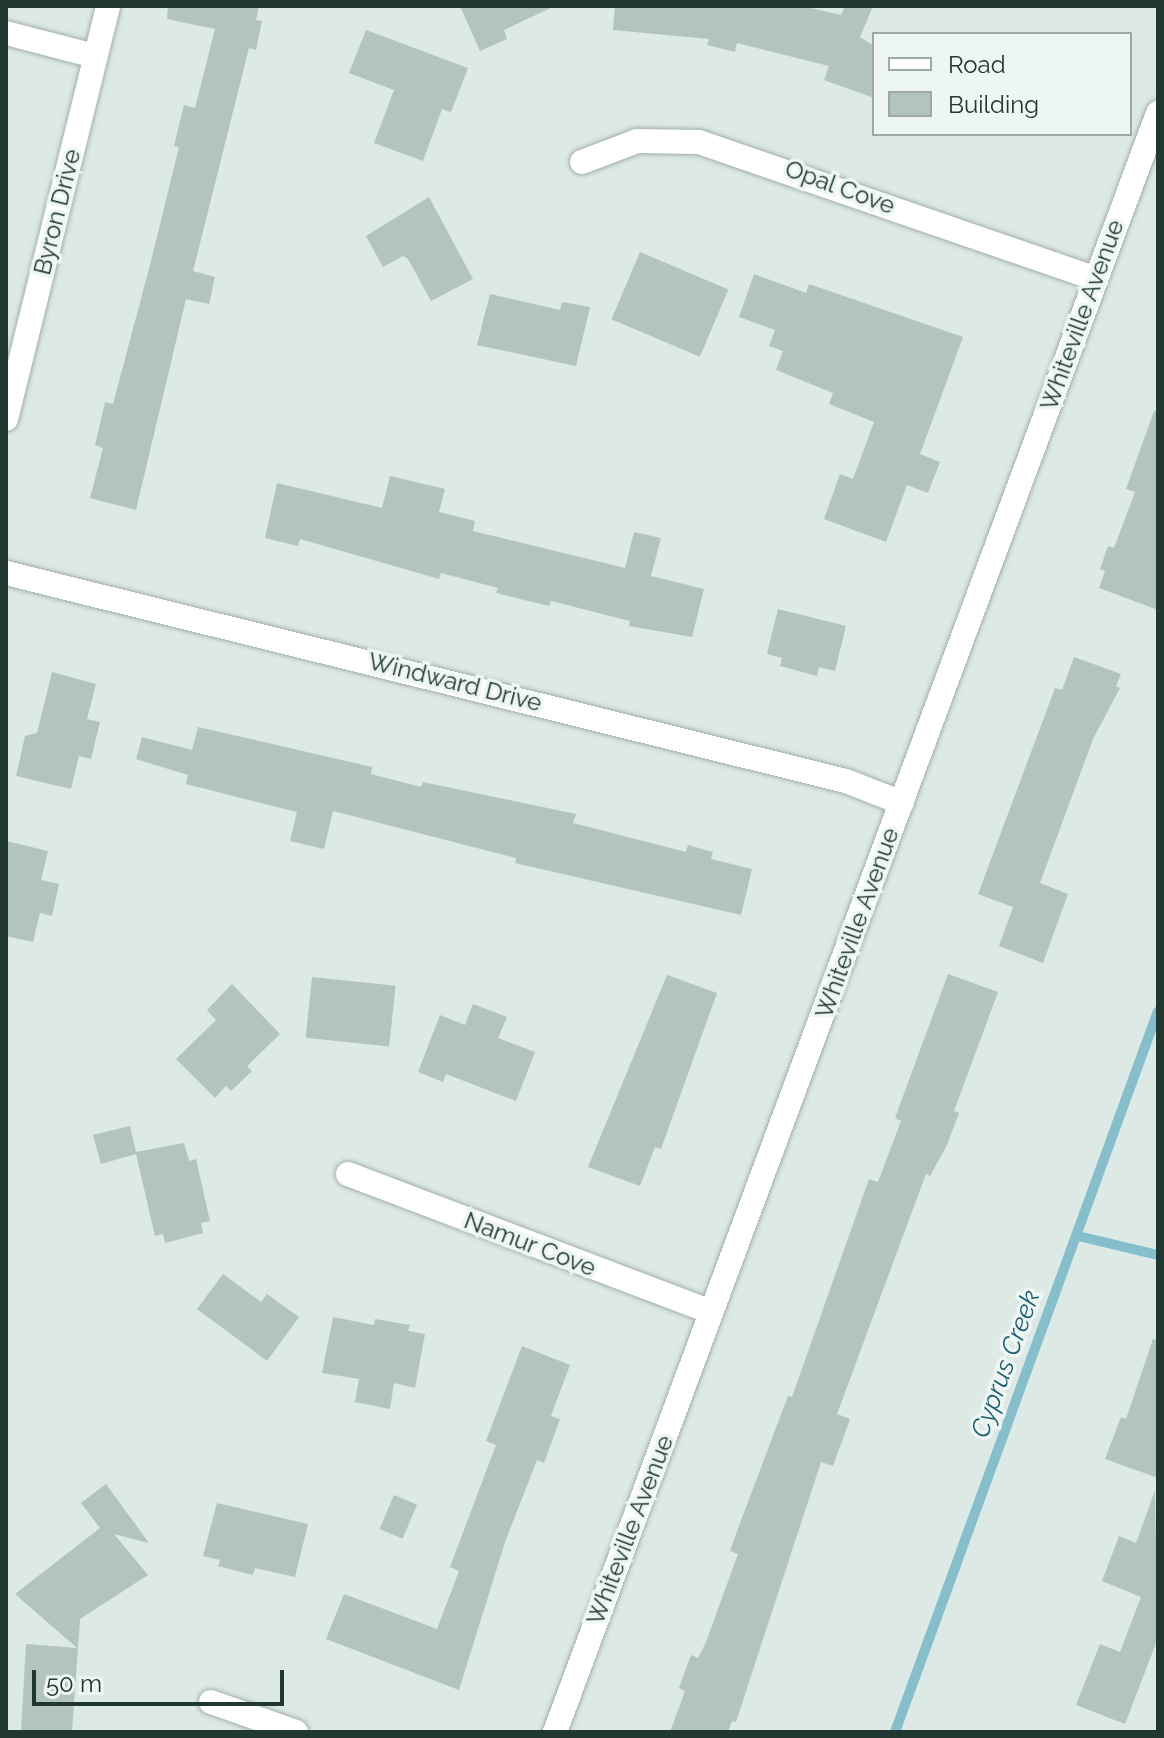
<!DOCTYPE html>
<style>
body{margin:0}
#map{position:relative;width:1164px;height:1738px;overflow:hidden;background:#dde9e4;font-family:Raleway,sans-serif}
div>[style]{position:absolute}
.stream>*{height:10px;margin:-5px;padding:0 5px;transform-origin:5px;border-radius:5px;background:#86becc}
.building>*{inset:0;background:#b3c3bd;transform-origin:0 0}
.roads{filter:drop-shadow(0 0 2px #a1b0ab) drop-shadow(0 0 2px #a1b0ab)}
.minor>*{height:24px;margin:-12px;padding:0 12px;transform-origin:12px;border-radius:12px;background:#fff}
span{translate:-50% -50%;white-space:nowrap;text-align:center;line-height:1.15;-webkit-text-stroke:7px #edf6f2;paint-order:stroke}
.street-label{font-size:24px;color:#203732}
.water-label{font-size:26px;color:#1d5d70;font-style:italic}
.frame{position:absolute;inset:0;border:8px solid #203732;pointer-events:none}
.legend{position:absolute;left:872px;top:32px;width:260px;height:104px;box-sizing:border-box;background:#edf6f2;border:2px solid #9baaa5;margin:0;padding:10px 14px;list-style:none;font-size:24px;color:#203732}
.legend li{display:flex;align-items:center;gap:16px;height:40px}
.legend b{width:40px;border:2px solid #9baaa5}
.scale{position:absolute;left:32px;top:1670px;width:252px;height:36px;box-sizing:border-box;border:4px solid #203732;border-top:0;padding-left:10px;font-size:24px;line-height:28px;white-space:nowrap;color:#203732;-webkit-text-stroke:6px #edf6f2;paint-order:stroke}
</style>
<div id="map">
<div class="stream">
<i style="left:1078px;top:1236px;width:82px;rotate:13.4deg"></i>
<i style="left:895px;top:1732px;width:767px;rotate:-69.96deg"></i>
</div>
<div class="building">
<i style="clip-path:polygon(168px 6px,259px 6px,256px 20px,262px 21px,256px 50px,249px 48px,193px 271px,215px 277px,209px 304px,186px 299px,136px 510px,90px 498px,103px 448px,95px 445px,105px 402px,113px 404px,151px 261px,179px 147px,174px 146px,184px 105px,195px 108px,215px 29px,167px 19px)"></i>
<i style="clip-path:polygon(460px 6px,555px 6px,504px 30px,507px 39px,480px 51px)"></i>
<i style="clip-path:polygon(615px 6px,802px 6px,841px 15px,845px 6px,873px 6px,860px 37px,874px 46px,874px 98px,824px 80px,829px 66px,737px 43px,735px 52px,707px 45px,709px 39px,613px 30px)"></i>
<i style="clip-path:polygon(366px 30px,468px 68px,451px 112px,442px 109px,423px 161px,374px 143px,394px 90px,349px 73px)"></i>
<i style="clip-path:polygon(429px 197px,473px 279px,431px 301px,408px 259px,403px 256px,383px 267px,366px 236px)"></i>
<i style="left:640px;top:252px;width:96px;height:73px;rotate:23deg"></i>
<i style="clip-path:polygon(754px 274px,806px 293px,809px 284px,963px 337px,920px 454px,940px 462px,928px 493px,907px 485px,886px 542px,824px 519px,840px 474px,853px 479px,874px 422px,829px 404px,833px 393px,776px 370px,783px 351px,769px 346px,775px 330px,739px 317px)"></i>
<i style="clip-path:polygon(490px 294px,560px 310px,562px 302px,590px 307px,576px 366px,477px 345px)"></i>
<i style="clip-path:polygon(1154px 411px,1158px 411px,1158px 610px,1099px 588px,1105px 571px,1100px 569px,1108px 546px,1114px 548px,1135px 492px,1126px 489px)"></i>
<i style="clip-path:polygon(390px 476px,445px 489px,439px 512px,475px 521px,473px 531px,625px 568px,634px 532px,661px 538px,651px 576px,704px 589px,692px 637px,629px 626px,630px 621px,551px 601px,549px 606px,496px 593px,498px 588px,441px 573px,439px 579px,300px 539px,298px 546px,265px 538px,277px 483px,382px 508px)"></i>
<i style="clip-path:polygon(778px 609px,846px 626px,835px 671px,819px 667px,817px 676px,780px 666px,782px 658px,767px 654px)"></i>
<i style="clip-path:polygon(1074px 657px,1121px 674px,1116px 686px,1120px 688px,1093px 739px,1040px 883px,1068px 894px,1043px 963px,999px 946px,1013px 907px,978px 894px,1055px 688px,1062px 690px)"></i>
<i style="clip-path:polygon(52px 672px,96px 684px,87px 719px,100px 722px,91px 759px,79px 756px,71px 789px,16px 776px,25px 736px,37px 733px)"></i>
<i style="clip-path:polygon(198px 727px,372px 767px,371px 774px,421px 787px,423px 782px,576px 814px,573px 823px,686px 852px,688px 845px,713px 852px,711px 859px,752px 869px,741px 915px,515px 863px,516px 858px,333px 811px,324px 849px,290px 841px,297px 812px,186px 784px,188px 775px,136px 759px,142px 737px,192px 750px)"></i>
<i style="clip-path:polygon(6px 841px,48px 851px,41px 880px,59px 884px,52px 916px,40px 913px,33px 942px,6px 936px)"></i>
<i style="clip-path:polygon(948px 974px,998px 992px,954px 1111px,959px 1113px,947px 1145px,930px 1176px,926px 1174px,837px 1414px,850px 1419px,833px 1466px,821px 1462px,736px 1722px,732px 1721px,728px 1732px,670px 1732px,685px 1691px,679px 1688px,691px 1655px,698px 1658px,706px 1642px,738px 1554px,730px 1551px,740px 1523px,788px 1396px,792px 1397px,869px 1179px,878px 1182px,901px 1121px,895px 1118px)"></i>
<i style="clip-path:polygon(667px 975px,717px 993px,661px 1149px,655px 1147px,640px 1186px,588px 1167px)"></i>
<i style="left:312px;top:977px;width:84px;height:61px;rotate:6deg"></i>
<i style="clip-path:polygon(232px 984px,280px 1034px,247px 1066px,252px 1071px,231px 1091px,226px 1086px,215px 1098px,176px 1059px,216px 1020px,207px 1010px)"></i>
<i style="clip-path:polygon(473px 1004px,507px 1017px,498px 1038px,535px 1052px,516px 1101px,446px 1074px,443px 1082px,418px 1072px,440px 1015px,465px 1025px)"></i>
<i style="clip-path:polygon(130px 1126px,136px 1152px,184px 1143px,189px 1161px,196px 1159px,210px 1221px,201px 1223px,203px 1233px,165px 1243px,163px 1234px,155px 1236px,136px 1154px,101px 1164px,93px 1135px)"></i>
<i style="clip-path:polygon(223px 1274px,261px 1302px,267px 1294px,299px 1317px,267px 1361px,197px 1309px)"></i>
<i style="clip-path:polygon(333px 1317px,374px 1325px,375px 1319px,410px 1325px,408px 1331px,425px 1334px,415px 1388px,394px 1383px,390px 1409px,355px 1402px,359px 1379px,322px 1373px)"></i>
<i style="clip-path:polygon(1153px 1339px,1158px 1340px,1158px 1478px,1105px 1459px,1121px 1417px,1126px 1419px)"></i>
<i style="clip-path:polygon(522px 1346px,570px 1365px,551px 1416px,560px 1419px,544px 1463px,537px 1460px,505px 1542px,459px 1690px,326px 1639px,344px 1594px,437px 1629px,459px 1571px,450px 1567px,496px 1445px,486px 1441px)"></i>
<i style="clip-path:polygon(106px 1484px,149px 1543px,114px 1534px,148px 1575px,80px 1619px,72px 1732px,21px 1732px,26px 1644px,77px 1648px,15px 1594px,100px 1528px,81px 1503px)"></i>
<i style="clip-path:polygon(1155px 1490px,1158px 1638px,1125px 1724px,1076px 1705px,1100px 1644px,1120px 1652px,1141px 1597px,1102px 1581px,1119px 1536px,1136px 1543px)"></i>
<i style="left:394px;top:1495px;width:25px;height:37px;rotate:23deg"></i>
<i style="clip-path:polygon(217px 1503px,308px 1524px,295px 1577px,255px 1568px,253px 1575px,218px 1566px,220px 1560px,203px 1556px)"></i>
</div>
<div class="roads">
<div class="minor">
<i style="left:6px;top:33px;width:92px;rotate:14.5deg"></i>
<i style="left:582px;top:162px;width:59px;rotate:-20.9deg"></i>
<i style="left:637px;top:141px;width:62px;rotate:0.9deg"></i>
<i style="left:699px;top:142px;width:419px;rotate:19deg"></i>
<i style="left:6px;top:419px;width:425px;rotate:-76.1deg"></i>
<i style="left:6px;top:573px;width:865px;rotate:13.91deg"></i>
<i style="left:846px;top:781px;width:60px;rotate:21.4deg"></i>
<i style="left:348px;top:1174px;width:388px;rotate:20.8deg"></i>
<i style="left:211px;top:1702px;width:90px;rotate:19.4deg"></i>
<i style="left:555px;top:1732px;width:1728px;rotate:-69.57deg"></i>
</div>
</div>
<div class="street-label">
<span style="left:840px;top:187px;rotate:20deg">Opal Cove</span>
<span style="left:57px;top:212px;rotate:-76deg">Byron Drive</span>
<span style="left:1082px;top:315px;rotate:-70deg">Whiteville Avenue</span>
<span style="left:455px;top:682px;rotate:14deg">Windward Drive</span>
<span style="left:857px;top:923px;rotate:-70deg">Whiteville Avenue</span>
<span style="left:530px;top:1244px;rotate:21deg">Namur Cove</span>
<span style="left:630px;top:1530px;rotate:-69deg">Whiteville Avenue</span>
</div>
<div class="water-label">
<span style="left:1006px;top:1364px;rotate:-70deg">Cyprus Creek</span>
</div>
<div class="frame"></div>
<ul class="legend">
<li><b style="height:10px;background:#fff"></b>Road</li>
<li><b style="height:22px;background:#b3c3bd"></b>Building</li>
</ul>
<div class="scale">50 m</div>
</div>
